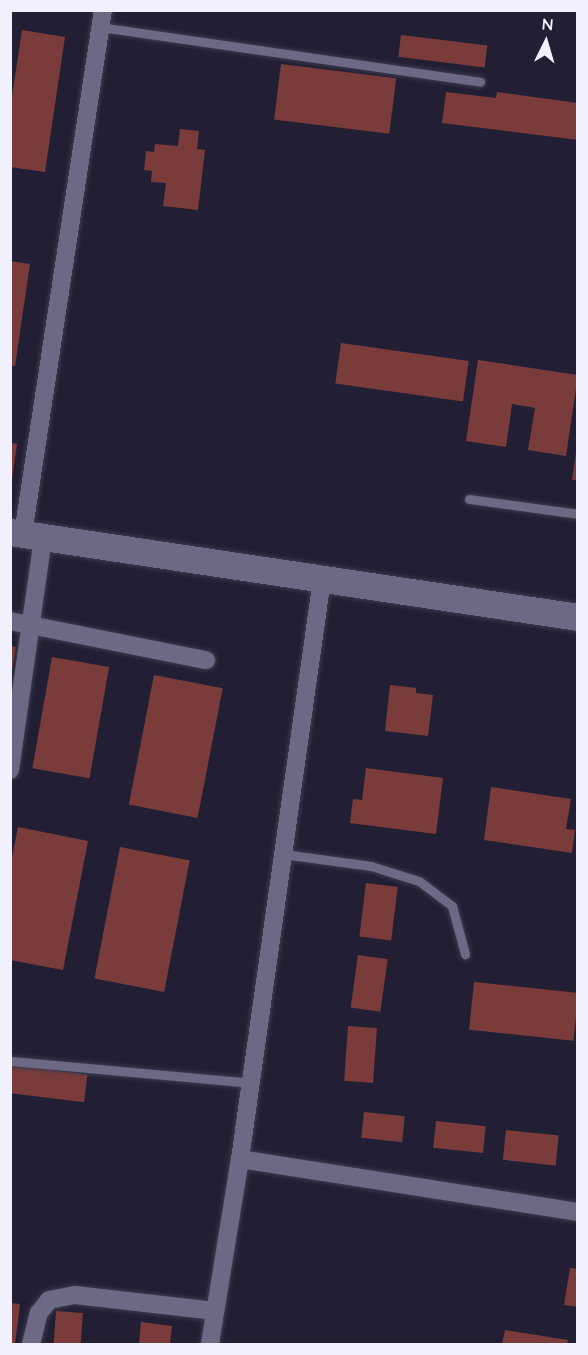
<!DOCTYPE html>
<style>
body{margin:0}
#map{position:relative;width:588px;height:1355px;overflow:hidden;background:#221f35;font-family:Quicksand,sans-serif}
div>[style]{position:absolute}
.building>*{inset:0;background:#7a3c3a;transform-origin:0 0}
.roads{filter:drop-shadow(0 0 2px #3e3b4e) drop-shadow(0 0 2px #3e3b4e)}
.lane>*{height:9px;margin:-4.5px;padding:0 4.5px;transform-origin:4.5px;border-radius:4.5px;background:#6b6984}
.street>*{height:18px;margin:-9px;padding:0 9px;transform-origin:9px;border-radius:9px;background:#6b6984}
.secondary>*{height:27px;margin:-13.5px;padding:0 13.5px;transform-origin:13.5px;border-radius:13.5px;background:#6b6984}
span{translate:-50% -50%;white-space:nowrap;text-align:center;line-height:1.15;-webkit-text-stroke:5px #221f35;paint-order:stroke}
.frame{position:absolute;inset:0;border:12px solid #f1f0fd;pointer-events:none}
.north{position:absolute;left:516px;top:12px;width:60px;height:60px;-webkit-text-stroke:4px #221f35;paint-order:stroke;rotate:5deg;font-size:16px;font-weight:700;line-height:24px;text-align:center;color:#f1f0fd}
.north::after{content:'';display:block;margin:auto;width:21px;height:27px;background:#f1f0fd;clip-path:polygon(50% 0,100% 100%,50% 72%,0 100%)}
</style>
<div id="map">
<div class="building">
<i style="clip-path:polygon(22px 30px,65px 37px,45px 172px,10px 167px,10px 109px)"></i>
<i style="left:401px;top:35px;width:87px;height:22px;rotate:7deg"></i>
<i style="left:281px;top:64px;width:116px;height:56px;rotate:7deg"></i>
<i style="clip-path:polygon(446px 92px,496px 98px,497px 92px,578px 103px,578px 140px,442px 123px)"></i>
<i style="clip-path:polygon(180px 129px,199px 131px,197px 149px,205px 150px,198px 210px,163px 206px,166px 183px,151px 182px,152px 171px,144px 170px,146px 151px,154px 152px,155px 144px,178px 146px)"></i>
<i style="clip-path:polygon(10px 261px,30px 264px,15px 366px,10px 366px)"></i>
<i style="left:341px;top:343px;width:129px;height:41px;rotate:8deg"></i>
<i style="clip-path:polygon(478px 360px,578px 375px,566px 456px,528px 450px,535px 408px,512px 404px,506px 447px,466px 441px)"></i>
<i style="clip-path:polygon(10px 443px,17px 444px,12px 479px,10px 479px)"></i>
<i style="clip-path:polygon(576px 452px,578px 452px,578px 480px,572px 480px)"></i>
<i style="clip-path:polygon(10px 646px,16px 647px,12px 670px,10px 670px)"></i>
<i style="left:52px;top:657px;width:58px;height:113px;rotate:10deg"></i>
<i style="left:154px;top:675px;width:70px;height:132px;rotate:11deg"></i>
<i style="clip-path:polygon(390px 685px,416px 688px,416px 693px,433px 695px,428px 736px,385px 731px)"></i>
<i style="clip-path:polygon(366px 768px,443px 778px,436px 834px,350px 823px,353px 799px,362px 800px)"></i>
<i style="clip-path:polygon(491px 787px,571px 799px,566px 829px,575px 830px,572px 853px,484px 840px)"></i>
<i style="clip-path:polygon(18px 827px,88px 841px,63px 970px,10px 960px,10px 867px)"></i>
<i style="left:120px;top:847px;width:71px;height:134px;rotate:11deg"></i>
<i style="left:366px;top:883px;width:32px;height:54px;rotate:7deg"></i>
<i style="left:358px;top:955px;width:30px;height:53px;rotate:8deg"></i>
<i style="left:474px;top:982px;width:105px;height:48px;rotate:6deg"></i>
<i style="left:348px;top:1026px;width:29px;height:55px;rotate:4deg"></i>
<i style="left:10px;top:1065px;width:78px;height:28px;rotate:7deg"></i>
<i style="left:364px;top:1112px;width:41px;height:26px;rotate:6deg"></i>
<i style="left:436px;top:1121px;width:50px;height:27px;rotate:6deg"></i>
<i style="left:506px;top:1130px;width:53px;height:30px;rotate:6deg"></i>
<i style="clip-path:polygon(570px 1268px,578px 1269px,578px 1307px,564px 1305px)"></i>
<i style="clip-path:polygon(10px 1303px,20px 1304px,15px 1344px,10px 1344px)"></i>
<i style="left:56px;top:1311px;width:27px;height:33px;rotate:4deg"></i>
<i style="clip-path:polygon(141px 1322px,172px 1326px,170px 1344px,139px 1344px)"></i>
<i style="clip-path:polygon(505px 1330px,568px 1340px,567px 1344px,502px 1344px)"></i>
</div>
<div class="roads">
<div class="lane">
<i style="left:100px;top:27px;width:384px;rotate:8.2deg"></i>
<i style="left:469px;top:499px;width:110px;rotate:7.8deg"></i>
<i style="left:283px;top:854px;width:89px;rotate:7.8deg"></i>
<i style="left:371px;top:866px;width:50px;rotate:17.4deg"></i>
<i style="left:419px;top:881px;width:41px;rotate:37.1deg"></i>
<i style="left:452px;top:906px;width:50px;rotate:74.8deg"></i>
<i style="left:10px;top:1061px;width:242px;rotate:5.2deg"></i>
</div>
<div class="street">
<i style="left:23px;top:534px;width:530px;rotate:-81.32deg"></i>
<i style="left:10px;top:621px;width:200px;rotate:11.3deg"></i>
<i style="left:10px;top:770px;width:235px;rotate:-81.9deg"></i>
<i style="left:240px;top:1159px;width:342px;rotate:8.9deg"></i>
<i style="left:31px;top:1344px;width:32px;rotate:-76deg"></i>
<i style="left:39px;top:1313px;width:16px;rotate:-52deg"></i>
<i style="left:49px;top:1300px;width:26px;rotate:-11deg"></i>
<i style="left:75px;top:1295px;width:141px;rotate:6.5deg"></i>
<i style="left:210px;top:1344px;width:187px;rotate:-80.8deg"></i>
<i style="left:240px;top:1159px;width:586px;rotate:-81.95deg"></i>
</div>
<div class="secondary">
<i style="left:10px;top:532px;width:574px;rotate:8.51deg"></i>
</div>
</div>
<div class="frame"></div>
<div class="north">N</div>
</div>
